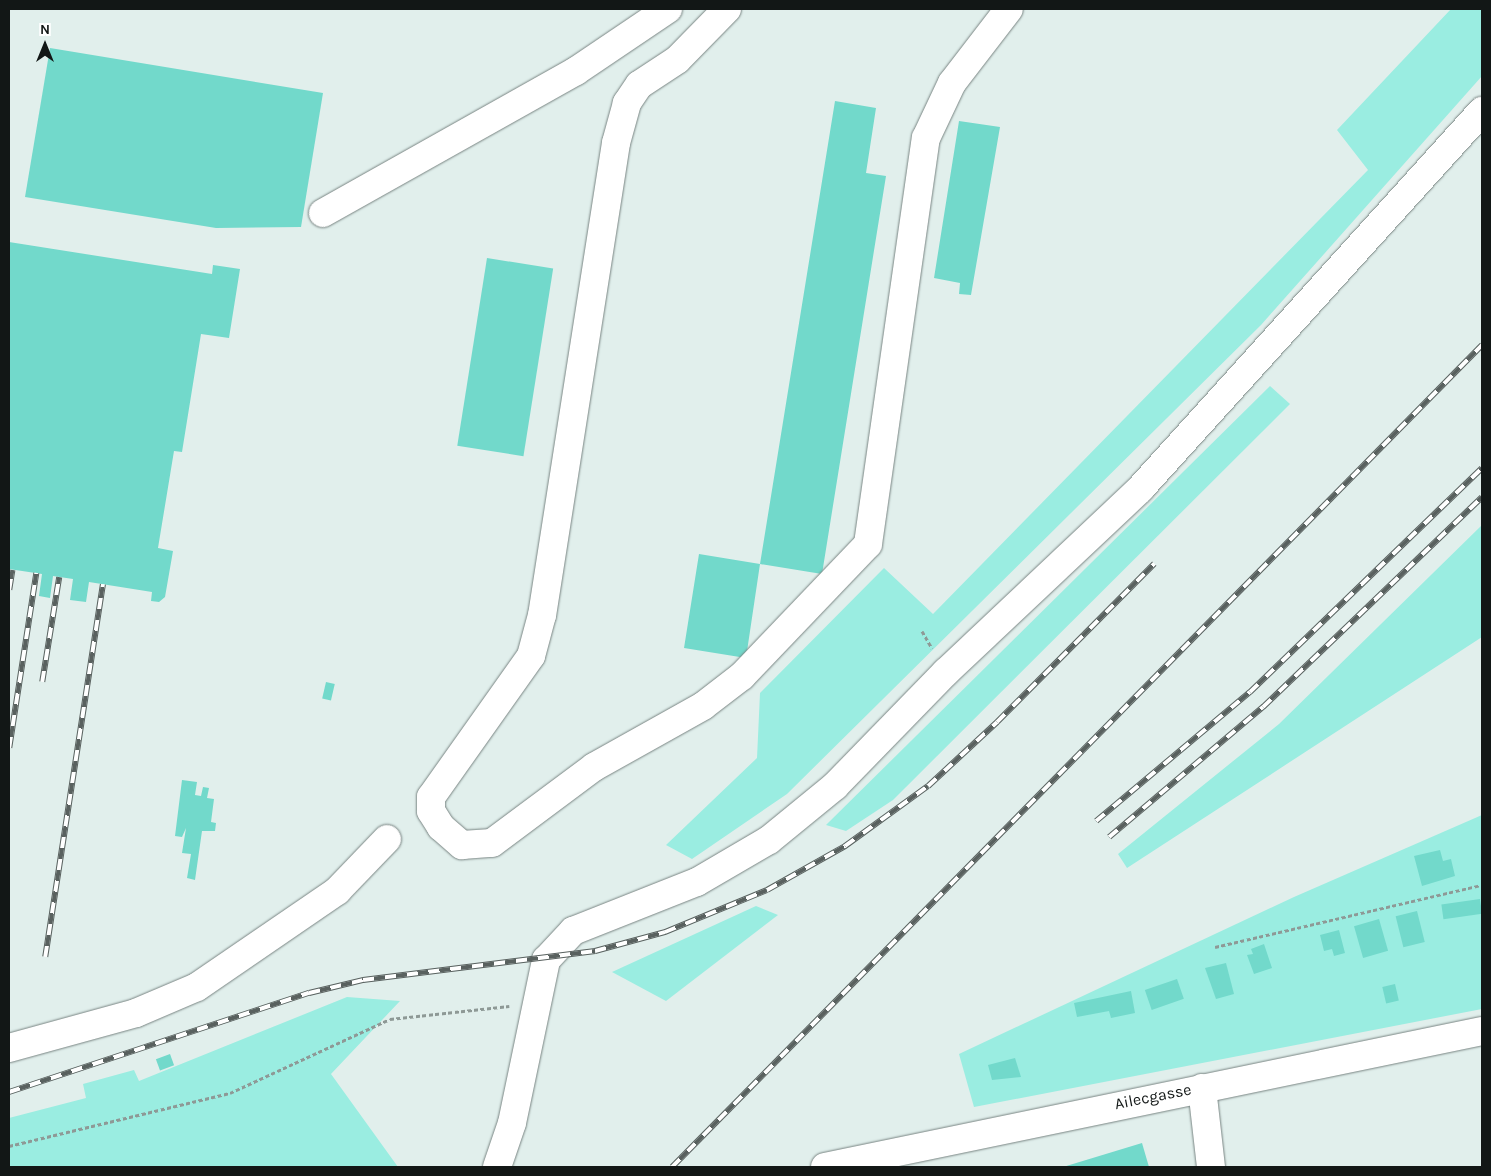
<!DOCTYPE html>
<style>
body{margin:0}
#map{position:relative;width:1491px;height:1176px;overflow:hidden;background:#e1efec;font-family:Karla,sans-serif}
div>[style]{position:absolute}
.green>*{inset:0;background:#9aede1}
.building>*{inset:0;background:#72d9cb;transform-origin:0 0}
.path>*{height:3px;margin-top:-1.5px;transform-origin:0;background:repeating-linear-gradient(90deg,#8e9996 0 4px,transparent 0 6.5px)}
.roads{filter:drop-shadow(0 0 1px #788482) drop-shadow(0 0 1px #788482)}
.minor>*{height:28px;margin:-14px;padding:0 14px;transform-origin:14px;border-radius:14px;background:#fff}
.rail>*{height:5.5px;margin-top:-2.75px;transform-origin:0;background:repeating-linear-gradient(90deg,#fff 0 11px,#59615f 0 22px);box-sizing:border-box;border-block:1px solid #59615f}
span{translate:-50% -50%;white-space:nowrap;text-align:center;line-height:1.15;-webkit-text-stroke:4px #fff;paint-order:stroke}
.street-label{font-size:16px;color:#121716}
.frame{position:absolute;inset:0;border:10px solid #121716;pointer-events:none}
.north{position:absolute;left:20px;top:20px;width:50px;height:50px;-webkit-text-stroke:4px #fff;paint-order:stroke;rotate:0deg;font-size:14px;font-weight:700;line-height:20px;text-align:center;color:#121716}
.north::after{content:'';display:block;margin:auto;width:18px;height:22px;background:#121716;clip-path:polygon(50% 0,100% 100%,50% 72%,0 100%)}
</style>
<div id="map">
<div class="green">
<i style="clip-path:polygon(1451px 9px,1482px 9px,1482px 76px,1261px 325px,787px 794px,692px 859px,666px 845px,757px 758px,760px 693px,884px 568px,933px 614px,1368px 170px,1337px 130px)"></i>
<i style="clip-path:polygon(1270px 386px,1290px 404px,893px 800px,846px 831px,826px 825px)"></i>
<i style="clip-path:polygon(1482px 525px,1482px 637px,1127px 868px,1118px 854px,1279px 724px)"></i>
<i style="clip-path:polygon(1482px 815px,1482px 1009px,974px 1107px,959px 1054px,1294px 897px)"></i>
<i style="clip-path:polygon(756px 906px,778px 915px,666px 1001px,612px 972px)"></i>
<i style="clip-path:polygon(347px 997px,400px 1001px,331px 1074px,398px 1167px,9px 1167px,9px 1118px,86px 1098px,83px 1084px,134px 1070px,139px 1081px)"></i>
</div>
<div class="building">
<i style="clip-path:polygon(50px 48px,323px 93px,301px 227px,216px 228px,25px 197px)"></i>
<i style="clip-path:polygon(835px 101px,876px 108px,866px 173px,886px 176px,822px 574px,760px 564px,746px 658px,684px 648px,699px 554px,760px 564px)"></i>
<i style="clip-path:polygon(959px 121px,1000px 127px,971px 295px,959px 294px,960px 283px,934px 278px)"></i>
<i style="clip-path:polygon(9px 242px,212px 274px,213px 265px,240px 269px,229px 338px,201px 334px,182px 452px,174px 451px,158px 548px,173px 551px,165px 597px,159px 602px,151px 601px,152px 592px,89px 582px,86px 602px,70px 600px,73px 579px,53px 576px,50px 598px,39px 596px,42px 574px,9px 569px)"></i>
<i style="left:487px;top:258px;width:67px;height:190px;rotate:9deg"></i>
<i style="left:326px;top:682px;width:9px;height:17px;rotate:13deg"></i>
<i style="clip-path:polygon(182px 780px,197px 782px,195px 795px,201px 796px,203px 787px,209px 788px,207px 798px,214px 799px,211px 822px,216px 823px,215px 831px,202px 831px,195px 880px,187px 878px,191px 854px,182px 853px,186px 828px,182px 837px,175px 836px)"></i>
<i style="clip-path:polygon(1440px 850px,1443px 861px,1451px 859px,1455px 876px,1422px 886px,1414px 856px)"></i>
<i style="left:1480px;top:899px;width:15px;height:39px;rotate:82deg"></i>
<i style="left:1417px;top:911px;width:32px;height:22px;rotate:76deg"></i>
<i style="left:1379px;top:919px;width:33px;height:26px;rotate:74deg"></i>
<i style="clip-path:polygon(1339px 930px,1345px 953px,1334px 956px,1332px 949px,1324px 951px,1320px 935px)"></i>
<i style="clip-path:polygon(1264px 944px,1272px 968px,1254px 974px,1247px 955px,1253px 954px,1251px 949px)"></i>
<i style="clip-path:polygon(1226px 963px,1234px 994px,1216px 999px,1205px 968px)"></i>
<i style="left:1177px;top:979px;width:21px;height:34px;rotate:71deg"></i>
<i style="left:1395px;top:984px;width:17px;height:13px;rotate:77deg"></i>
<i style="clip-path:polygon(1131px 991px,1135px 1013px,1111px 1018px,1109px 1011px,1077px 1017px,1074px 1003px)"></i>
<i style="left:170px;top:1054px;width:12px;height:15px;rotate:70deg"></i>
<i style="clip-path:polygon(1015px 1058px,1021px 1077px,992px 1080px,988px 1065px)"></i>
<i style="clip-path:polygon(1142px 1143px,1149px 1167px,1063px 1167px)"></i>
</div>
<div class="path">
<i style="left:922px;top:631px;width:20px;rotate:60deg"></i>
<i style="left:1215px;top:947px;width:274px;rotate:-13.1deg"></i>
<i style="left:9px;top:1146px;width:227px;rotate:-13.5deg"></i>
<i style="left:230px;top:1093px;width:176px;rotate:-24.8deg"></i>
<i style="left:390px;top:1019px;width:120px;rotate:-6.2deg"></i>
</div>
<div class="roads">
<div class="minor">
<i style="left:727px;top:9px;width:71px;rotate:134.4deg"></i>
<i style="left:677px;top:60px;width:45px;rotate:146.7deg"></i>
<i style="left:639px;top:85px;width:22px;rotate:124deg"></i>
<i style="left:627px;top:103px;width:41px;rotate:105.4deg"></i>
<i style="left:616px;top:143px;width:478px;rotate:98.9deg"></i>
<i style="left:542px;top:615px;width:42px;rotate:105deg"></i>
<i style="left:531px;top:656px;width:173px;rotate:125.3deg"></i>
<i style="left:431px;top:797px;width:14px;rotate:90deg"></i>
<i style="left:431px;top:811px;width:19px;rotate:58deg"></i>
<i style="left:441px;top:827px;width:28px;rotate:41deg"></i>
<i style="left:462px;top:845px;width:30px;rotate:-4deg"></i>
<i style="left:492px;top:843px;width:127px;rotate:-36.7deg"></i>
<i style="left:594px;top:767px;width:125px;rotate:-29.2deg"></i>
<i style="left:703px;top:706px;width:49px;rotate:-37.6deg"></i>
<i style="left:742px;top:676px;width:182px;rotate:-46.3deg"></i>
<i style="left:868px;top:544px;width:410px;rotate:-81.9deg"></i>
<i style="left:926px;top:138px;width:61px;rotate:-64.7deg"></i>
<i style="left:952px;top:83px;width:93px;rotate:-52.4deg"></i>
<i style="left:323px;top:213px;width:290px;rotate:-29.3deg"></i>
<i style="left:576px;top:71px;width:111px;rotate:-34deg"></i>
<i style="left:9px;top:1048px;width:132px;rotate:-15.4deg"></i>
<i style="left:136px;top:1013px;width:66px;rotate:-23.1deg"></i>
<i style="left:197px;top:987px;width:170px;rotate:-34.4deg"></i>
<i style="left:337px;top:891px;width:72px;rotate:-46.1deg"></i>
<i style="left:1202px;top:1088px;width:80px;rotate:83.5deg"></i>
<i style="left:497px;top:1167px;width:46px;rotate:-71.2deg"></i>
<i style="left:512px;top:1123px;width:167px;rotate:-78.2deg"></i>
<i style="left:546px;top:960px;width:40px;rotate:-47deg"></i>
<i style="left:573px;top:931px;width:133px;rotate:-21.6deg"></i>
<i style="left:697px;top:882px;width:83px;rotate:-30.3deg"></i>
<i style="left:769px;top:840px;width:85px;rotate:-39.3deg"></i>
<i style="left:835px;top:786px;width:159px;rotate:-45.8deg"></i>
<i style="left:946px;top:672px;width:267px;rotate:-43.3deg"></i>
<i style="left:1140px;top:489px;width:510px;rotate:-47.86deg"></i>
<i style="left:825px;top:1167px;width:671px;rotate:-11.7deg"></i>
</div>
</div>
<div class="rail">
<i style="left:9px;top:590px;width:20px;rotate:-81deg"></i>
<i style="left:42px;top:682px;width:106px;rotate:-80.8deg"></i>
<i style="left:9px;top:748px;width:177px;rotate:-81.2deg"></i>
<i style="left:1096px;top:821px;width:201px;rotate:-40deg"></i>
<i style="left:1250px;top:692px;width:322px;rotate:-44deg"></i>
<i style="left:1109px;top:837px;width:202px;rotate:-40.2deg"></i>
<i style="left:1263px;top:707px;width:303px;rotate:-43.8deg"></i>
<i style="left:45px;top:957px;width:377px;rotate:-81.2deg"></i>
<i style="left:9px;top:1092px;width:316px;rotate:-18.3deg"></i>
<i style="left:309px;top:993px;width:56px;rotate:-13.5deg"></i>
<i style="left:363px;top:980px;width:234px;rotate:-7.1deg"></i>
<i style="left:595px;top:951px;width:73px;rotate:-15.2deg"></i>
<i style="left:665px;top:932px;width:110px;rotate:-22.4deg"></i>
<i style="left:767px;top:890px;width:90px;rotate:-29.4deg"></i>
<i style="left:845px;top:846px;width:102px;rotate:-35.9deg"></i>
<i style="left:928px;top:786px;width:94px;rotate:-42.8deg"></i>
<i style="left:997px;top:722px;width:223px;rotate:-45.2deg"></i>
<i style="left:672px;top:1167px;width:1154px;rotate:-45.42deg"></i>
</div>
<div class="street-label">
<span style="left:1153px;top:1097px;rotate:-11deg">Ailecgasse</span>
</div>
<div class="frame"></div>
<div class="north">N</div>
</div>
